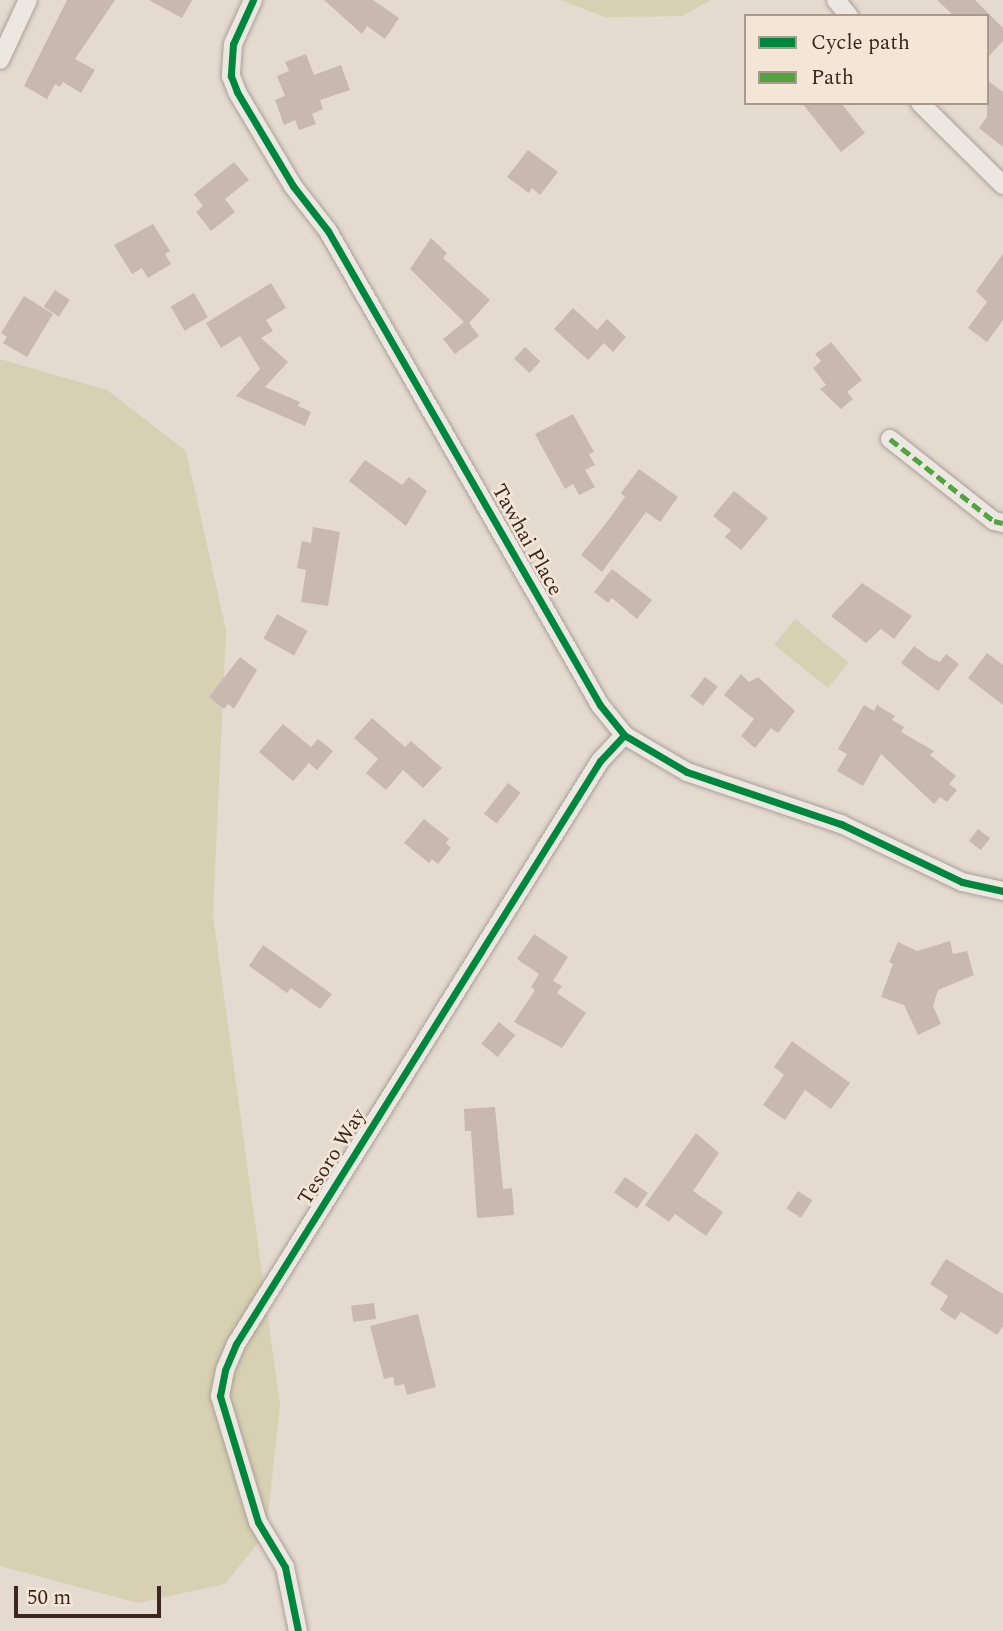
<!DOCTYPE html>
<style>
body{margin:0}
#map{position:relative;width:1003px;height:1631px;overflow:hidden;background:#e5dacf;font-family:Spectral,serif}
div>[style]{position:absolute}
.green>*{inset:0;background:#d7d0b2;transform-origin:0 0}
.building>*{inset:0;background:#c8b8b0;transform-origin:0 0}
.roads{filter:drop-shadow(0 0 2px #aaa098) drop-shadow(0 0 2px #aaa098)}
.minor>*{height:18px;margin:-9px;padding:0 9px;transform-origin:9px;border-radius:9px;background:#ede7e1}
.quiet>*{height:5px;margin-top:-2.5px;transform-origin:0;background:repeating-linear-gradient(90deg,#53a341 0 10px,transparent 0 15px)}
.cycleway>*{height:7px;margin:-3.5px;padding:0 3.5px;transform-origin:3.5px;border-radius:3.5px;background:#00873e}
span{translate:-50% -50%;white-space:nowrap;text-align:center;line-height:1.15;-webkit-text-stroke:5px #f4e6d6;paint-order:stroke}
.street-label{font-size:21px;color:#392720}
.legend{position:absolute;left:744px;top:14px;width:245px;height:91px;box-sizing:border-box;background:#f4e6d6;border:2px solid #a99a8d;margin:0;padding:9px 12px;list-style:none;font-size:21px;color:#392720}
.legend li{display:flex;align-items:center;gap:14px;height:35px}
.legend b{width:35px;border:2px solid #a99a8d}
.scale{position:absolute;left:14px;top:1586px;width:147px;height:32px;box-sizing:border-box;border:4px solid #392720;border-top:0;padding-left:9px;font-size:21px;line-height:24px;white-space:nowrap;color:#392720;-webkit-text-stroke:5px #f4e6d6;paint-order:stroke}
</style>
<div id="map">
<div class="green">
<i style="clip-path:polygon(560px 0,711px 0,682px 16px,605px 17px)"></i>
<i style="clip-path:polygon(0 359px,107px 390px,186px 451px,226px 630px,213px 915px,280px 1405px,266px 1533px,225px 1584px,138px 1603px,0 1566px)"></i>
<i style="left:795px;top:619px;width:69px;height:33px;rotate:39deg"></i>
</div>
<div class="building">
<i style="clip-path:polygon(67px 0,115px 0,75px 59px,95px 70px,81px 93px,63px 82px,60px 87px,55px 84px,47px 99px,24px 86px)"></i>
<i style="clip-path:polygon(149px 0,192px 0,182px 18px)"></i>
<i style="clip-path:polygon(324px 0,373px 0,399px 18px,385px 39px,367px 26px,362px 34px)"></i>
<i style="clip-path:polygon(937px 0,975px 0,1003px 28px,1003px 41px,987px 58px,987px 16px,954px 16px)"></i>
<i style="clip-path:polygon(306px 54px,314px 75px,341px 65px,350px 90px,320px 100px,323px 109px,312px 114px,316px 124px,299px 130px,295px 120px,284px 125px,275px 100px,285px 96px,277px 76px,289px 71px,285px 62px)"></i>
<i style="clip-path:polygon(987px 80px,1003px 92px,1003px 147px,979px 128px,987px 117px)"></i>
<i style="clip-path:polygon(802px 103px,841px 103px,865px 133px,841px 152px)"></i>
<i style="clip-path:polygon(528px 150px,558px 172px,540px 195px,532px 188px,529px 193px,507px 177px)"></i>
<i style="clip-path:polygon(234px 162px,249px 180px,225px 199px,235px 212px,211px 231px,196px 212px,203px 206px,194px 194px)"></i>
<i style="clip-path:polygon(153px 224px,170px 251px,165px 254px,171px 264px,148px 278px,142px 268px,132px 274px,114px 245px)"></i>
<i style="clip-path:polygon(431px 238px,447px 253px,443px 258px,490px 300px,469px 323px,479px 336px,455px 354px,443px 339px,464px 322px,410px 269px)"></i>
<i style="clip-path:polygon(1003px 254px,1003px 320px,987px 342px,968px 328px,987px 302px,976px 291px)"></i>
<i style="clip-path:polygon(271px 283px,286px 308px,266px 320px,273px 331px,261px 338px,288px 362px,265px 387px,300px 402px,298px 406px,311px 412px,305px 426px,236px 396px,260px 369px,240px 336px,221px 348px,206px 323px)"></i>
<i style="left:55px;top:290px;width:18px;height:20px;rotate:34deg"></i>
<i style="left:194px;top:293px;width:28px;height:27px;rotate:60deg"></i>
<i style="clip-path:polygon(24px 296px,53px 314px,27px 357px,3px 343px,7px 337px,1px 333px)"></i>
<i style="clip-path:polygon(573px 308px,597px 330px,607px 319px,626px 337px,613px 352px,604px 343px,588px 360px,554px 329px)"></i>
<i style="clip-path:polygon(831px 342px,862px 380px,847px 392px,853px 399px,841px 409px,820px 389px,826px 385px,813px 368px,821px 361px,815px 354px)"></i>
<i style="left:525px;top:347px;width:21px;height:16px;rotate:43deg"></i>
<i style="clip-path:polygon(573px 414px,594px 452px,589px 454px,595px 465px,585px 470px,595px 487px,579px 495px,573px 484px,565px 489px,535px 434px)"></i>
<i style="clip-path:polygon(365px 460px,402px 485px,409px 477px,427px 491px,406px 526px,349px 481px)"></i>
<i style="clip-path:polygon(639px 469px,678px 497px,660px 522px,646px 512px,602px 572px,581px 555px,613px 514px,625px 497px,621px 493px)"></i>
<i style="clip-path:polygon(734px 491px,768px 518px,741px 550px,725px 537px,731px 530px,713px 516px)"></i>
<i style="clip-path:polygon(313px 527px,340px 532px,328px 606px,301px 602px,306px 570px,297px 568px,302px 541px,311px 543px)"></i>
<i style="clip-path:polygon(612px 569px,652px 600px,637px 619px,612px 598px,608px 603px,594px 592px)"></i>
<i style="clip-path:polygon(862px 583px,912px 616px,894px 639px,881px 629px,866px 643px,831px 616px)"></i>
<i style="left:277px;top:614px;width:35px;height:28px;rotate:29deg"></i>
<i style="clip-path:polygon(914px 646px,930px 658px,940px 662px,946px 654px,959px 664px,938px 691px,901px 663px)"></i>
<i style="clip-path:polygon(987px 653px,1003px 665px,1003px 705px,968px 678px)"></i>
<i style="clip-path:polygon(240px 657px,257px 670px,234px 709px,228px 704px,224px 709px,209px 697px)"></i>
<i style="clip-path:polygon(741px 674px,749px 682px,758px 677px,795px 711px,778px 733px,771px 728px,755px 748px,741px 736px,754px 719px,724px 695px)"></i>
<i style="left:705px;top:677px;width:16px;height:24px;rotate:38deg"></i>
<i style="clip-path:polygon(864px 705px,874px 711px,877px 705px,895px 716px,892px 720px,904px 727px,901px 732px,934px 751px,930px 755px,956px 776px,949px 784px,957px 790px,947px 802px,940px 797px,934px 804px,881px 754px,863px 786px,837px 771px,847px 754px,838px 749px)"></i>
<i style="clip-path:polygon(372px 718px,405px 747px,411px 741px,442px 768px,423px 788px,403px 770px,386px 790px,366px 773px,378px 759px,354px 738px)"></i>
<i style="clip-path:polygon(283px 724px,311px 747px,318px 739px,333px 751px,317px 770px,309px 763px,293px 781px,259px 752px)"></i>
<i style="left:508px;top:783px;width:16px;height:39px;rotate:38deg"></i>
<i style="clip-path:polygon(424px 819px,449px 839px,446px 843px,451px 848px,438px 864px,432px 859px,429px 863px,404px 843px)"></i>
<i style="left:978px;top:829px;width:15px;height:15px;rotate:37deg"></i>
<i style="clip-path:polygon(534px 934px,568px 957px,553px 981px,562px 986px,557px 993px,586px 1013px,562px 1048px,514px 1022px,535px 990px,531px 987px,539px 974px,517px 959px)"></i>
<i style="clip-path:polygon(950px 941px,953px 954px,967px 951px,974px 975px,938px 990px,933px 1006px,941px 1024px,918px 1035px,904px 1005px,881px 997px,893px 964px,889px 962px,898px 942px,917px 951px)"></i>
<i style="clip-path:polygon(263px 945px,332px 994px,320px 1009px,291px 988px,287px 993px,249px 966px)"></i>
<i style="left:499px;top:1022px;width:21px;height:28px;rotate:39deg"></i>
<i style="clip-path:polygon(792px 1041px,850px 1083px,831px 1109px,805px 1090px,785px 1120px,763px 1105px,784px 1075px,774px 1067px)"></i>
<i style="clip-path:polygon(495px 1107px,503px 1189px,512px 1188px,514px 1215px,477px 1218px,471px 1131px,465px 1131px,464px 1109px)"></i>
<i style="clip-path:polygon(696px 1133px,719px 1153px,693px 1191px,723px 1212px,706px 1236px,675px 1214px,669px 1222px,645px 1205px)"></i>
<i style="left:625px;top:1177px;width:28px;height:19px;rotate:35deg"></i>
<i style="left:798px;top:1191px;width:17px;height:21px;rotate:33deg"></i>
<i style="clip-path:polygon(946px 1259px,1003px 1294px,1003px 1326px,997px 1335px,961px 1312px,955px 1320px,940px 1310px,948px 1296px,930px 1284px)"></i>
<i style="left:374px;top:1303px;width:16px;height:23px;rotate:83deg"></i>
<i style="clip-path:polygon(418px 1314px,436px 1387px,407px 1395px,404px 1384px,395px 1386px,393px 1377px,384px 1379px,370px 1326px)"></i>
</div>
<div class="roads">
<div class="minor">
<i style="left:253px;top:0;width:48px;rotate:114.4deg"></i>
<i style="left:233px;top:44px;width:32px;rotate:94deg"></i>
<i style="left:231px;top:76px;width:17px;rotate:69deg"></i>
<i style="left:237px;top:92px;width:109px;rotate:59.2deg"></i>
<i style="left:293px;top:186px;width:57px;rotate:52.1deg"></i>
<i style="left:328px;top:231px;width:546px;rotate:60.15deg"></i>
<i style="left:600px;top:705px;width:38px;rotate:51deg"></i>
<i style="left:624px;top:735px;width:73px;rotate:30.4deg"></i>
<i style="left:687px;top:772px;width:163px;rotate:18.7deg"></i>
<i style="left:841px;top:824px;width:134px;rotate:25.6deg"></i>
<i style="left:962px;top:882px;width:42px;rotate:12.4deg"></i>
<i style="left:836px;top:0;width:21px;rotate:51deg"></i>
<i style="left:0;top:60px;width:66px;rotate:-65deg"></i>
<i style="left:920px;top:103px;width:117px;rotate:44.7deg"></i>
<i style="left:890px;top:439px;width:132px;rotate:38.3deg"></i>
<i style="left:994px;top:521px;width:9px;rotate:13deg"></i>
<i style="left:298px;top:1631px;width:65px;rotate:-101.5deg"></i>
<i style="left:285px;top:1567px;width:52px;rotate:-121deg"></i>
<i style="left:258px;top:1522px;width:132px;rotate:-106.8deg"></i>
<i style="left:220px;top:1396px;width:26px;rotate:-79deg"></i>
<i style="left:225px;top:1370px;width:28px;rotate:-67deg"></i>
<i style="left:236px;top:1344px;width:687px;rotate:-58.02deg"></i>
<i style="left:600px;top:761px;width:35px;rotate:-47deg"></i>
</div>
</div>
<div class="quiet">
<i style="left:890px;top:439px;width:132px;rotate:38.3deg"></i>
<i style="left:994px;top:521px;width:9px;rotate:13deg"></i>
</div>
<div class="cycleway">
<i style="left:253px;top:0;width:48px;rotate:114.4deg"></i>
<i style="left:233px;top:44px;width:32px;rotate:94deg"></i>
<i style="left:231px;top:76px;width:17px;rotate:69deg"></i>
<i style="left:237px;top:92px;width:109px;rotate:59.2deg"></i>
<i style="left:293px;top:186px;width:57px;rotate:52.1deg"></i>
<i style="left:328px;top:231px;width:546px;rotate:60.15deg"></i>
<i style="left:600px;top:705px;width:38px;rotate:51deg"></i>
<i style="left:624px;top:735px;width:73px;rotate:30.4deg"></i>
<i style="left:687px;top:772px;width:163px;rotate:18.7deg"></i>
<i style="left:841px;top:824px;width:134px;rotate:25.6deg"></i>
<i style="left:962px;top:882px;width:42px;rotate:12.4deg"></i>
<i style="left:298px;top:1631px;width:65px;rotate:-101.5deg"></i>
<i style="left:285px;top:1567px;width:52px;rotate:-121deg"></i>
<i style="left:258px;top:1522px;width:132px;rotate:-106.8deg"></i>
<i style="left:220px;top:1396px;width:26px;rotate:-79deg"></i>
<i style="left:225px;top:1370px;width:28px;rotate:-67deg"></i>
<i style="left:236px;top:1344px;width:687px;rotate:-58.02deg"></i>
<i style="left:600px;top:761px;width:35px;rotate:-47deg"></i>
</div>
<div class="street-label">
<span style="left:527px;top:540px;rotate:61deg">Tawhai Place</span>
<span style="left:332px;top:1157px;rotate:-58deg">Tesoro Way</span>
</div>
<ul class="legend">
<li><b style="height:9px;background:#00873e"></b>Cycle path</li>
<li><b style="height:9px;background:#53a341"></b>Path</li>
</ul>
<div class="scale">50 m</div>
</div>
